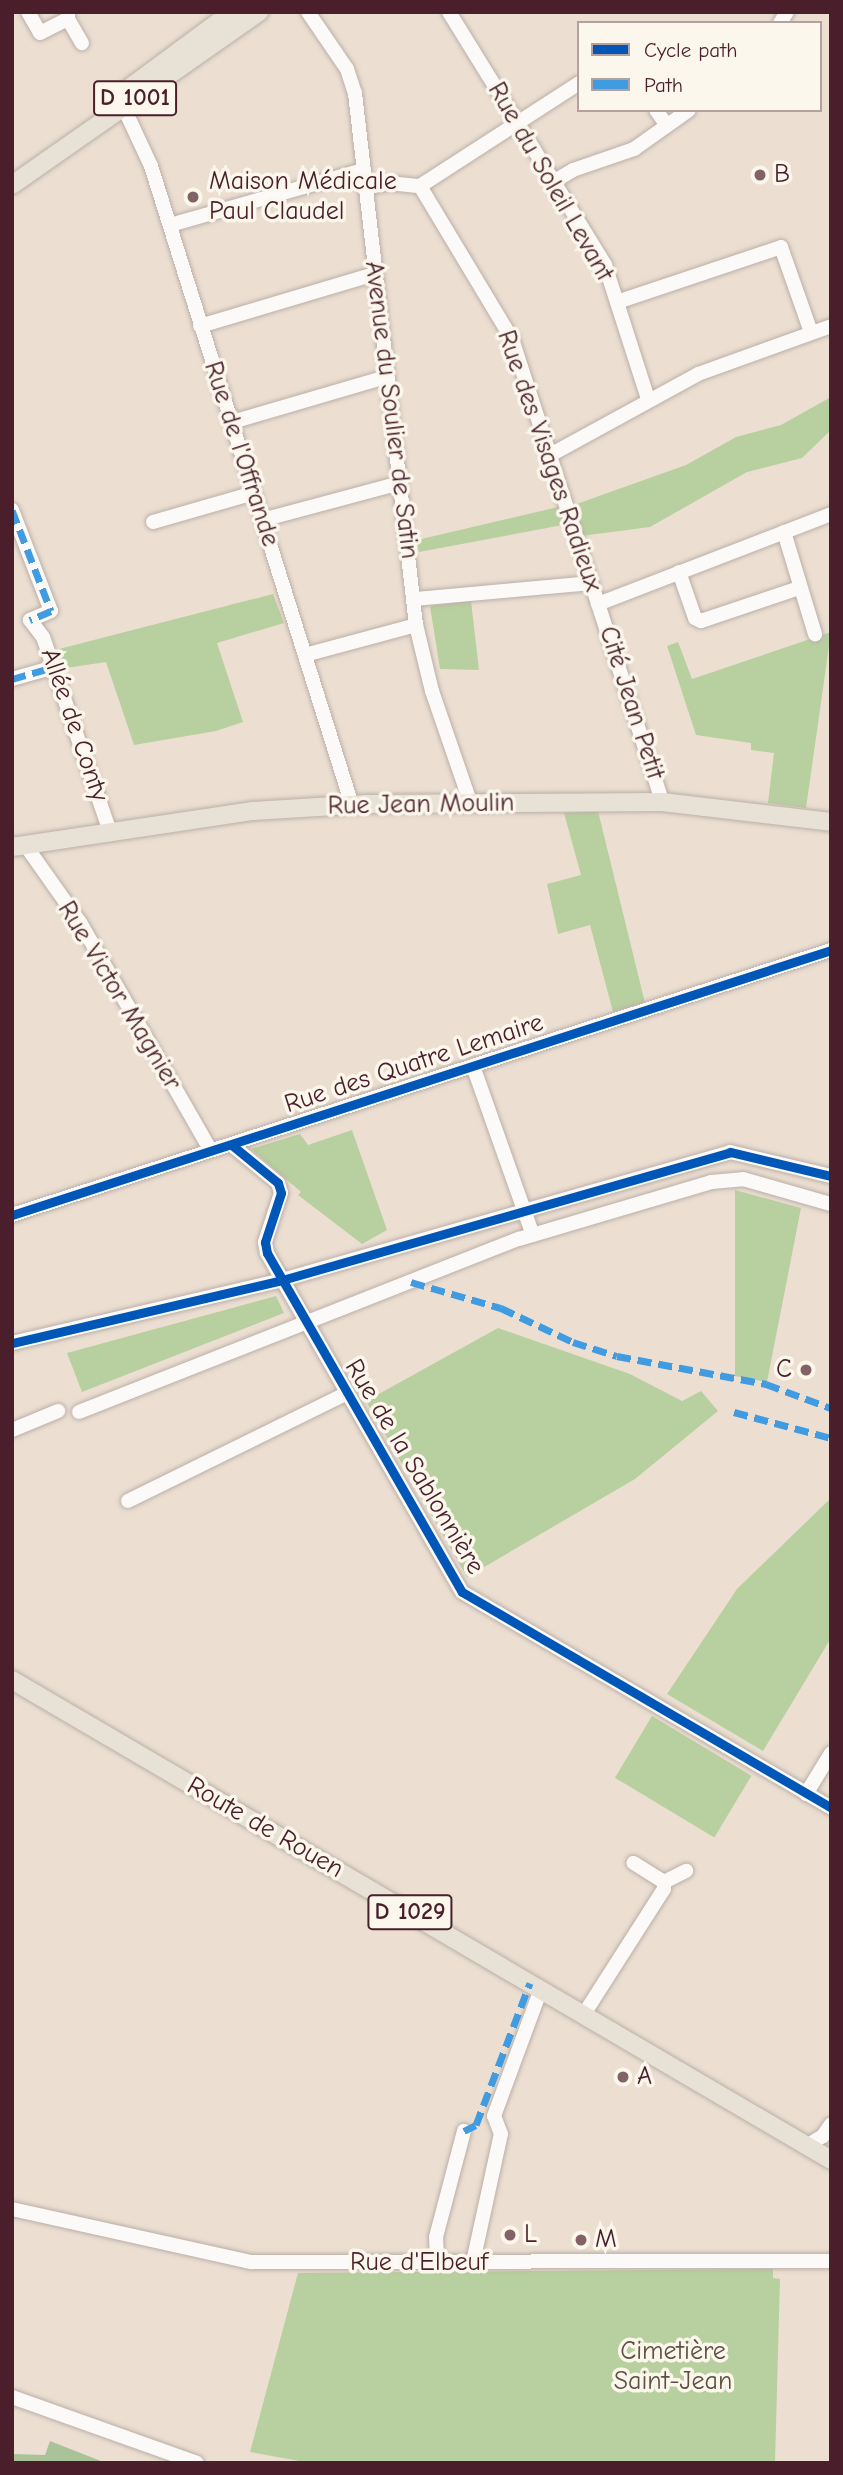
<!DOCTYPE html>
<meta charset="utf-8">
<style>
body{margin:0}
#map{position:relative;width:843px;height:2475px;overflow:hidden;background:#ecdfd2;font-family:"Comic Neue",sans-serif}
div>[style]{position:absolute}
.green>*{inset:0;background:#b8d09f;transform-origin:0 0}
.forest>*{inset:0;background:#a9c297}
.roads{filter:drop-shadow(0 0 2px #bbafa8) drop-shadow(0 0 2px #bbafa8)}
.minor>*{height:14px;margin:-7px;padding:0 7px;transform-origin:7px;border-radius:7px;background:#fcfaf8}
.major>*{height:18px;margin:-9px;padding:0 9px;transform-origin:9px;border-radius:9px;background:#e8e1d5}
.quiet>*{height:7px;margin-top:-3.5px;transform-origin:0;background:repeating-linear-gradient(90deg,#409be1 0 14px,transparent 0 21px)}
.cycleway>*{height:9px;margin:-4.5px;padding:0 4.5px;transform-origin:4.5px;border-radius:4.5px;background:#0057b8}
.dots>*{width:19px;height:19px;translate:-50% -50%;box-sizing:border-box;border:4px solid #fbf7ec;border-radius:50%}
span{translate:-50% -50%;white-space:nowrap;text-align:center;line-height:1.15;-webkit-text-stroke:7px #fbf7ec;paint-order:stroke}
.shield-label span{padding:2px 5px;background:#fbf7ec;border:2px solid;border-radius:5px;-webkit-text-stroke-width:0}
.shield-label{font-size:24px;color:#4a1f2b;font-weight:700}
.poi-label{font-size:26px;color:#4a1f2b}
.left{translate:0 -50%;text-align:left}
.right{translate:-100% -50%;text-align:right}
.street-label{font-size:26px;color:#4a1f2b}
.park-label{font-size:26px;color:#5e5142}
.frame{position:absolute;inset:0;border:14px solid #4a1f2b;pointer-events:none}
.legend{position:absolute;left:577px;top:21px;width:245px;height:91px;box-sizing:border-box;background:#fbf7ec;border:2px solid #b4a19f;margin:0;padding:9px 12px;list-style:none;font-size:21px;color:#4a1f2b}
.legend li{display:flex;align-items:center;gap:14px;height:35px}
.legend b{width:35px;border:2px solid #b4a19f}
</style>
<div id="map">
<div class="green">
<i style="clip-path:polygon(831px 397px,831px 430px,802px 458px,747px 472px,650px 527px,581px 536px,571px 506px,686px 465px,736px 437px,781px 425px)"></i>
<i style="clip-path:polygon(558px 507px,563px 525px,419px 552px,417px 540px)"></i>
<i style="clip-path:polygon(273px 594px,284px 623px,217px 643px,243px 722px,216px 731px,134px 745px,106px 662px,66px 668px,59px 649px)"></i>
<i style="clip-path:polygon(471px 601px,479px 670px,440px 669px,430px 606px)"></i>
<i style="clip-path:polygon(831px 632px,806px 808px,768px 803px,774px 753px,751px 750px,751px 743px,696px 735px,667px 646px,678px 642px,692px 679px)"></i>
<i style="clip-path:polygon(598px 811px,645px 1003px,613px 1012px,590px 925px,558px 934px,547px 884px,581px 875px,564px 813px)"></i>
<i style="clip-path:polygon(352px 1130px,387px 1230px,362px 1244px,298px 1195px,301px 1192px,251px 1149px,300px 1134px,308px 1145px)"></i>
<i style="clip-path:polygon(735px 1190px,801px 1208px,767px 1382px,735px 1376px)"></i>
<i style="clip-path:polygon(276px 1296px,284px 1313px,82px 1392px,67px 1353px)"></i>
<i style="clip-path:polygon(498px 1328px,630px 1374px,682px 1401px,701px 1391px,718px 1411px,635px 1479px,467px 1577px,366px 1401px)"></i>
<i style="clip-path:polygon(831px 1498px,831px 1638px,763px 1751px,667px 1694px,737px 1589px)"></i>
<i style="left:652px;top:1716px;width:116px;height:72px;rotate:31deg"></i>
<i style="clip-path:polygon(773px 2269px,773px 2278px,780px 2279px,775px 2463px,310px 2463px,250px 2452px,298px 2273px)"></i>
</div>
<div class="forest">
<i style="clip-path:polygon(50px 2441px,106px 2463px,12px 2463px,12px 2454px,45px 2455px)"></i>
</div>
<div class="roads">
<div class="minor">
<i style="left:28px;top:12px;width:24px;rotate:60deg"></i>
<i style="left:40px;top:33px;width:31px;rotate:-27deg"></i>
<i style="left:68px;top:19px;width:7px;rotate:-90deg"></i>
<i style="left:308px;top:12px;width:69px;rotate:55.6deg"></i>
<i style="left:347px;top:69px;width:25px;rotate:72deg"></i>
<i style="left:355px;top:93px;width:535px;rotate:83.46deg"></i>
<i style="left:416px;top:625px;width:68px;rotate:76.4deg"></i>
<i style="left:432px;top:691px;width:120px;rotate:71deg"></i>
<i style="left:449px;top:12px;width:297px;rotate:58.3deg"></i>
<i style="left:605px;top:265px;width:141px;rotate:72.2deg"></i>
<i style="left:68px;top:19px;width:28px;rotate:60deg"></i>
<i style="left:780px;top:23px;width:13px;rotate:-58deg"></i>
<i style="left:123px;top:106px;width:66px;rotate:65deg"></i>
<i style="left:151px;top:166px;width:670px;rotate:72.54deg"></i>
<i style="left:656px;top:110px;width:19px;rotate:55deg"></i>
<i style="left:553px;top:182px;width:23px;rotate:-31deg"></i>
<i style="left:573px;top:170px;width:65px;rotate:-19deg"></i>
<i style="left:634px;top:149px;width:67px;rotate:-35.3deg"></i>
<i style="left:420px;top:186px;width:189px;rotate:-32.9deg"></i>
<i style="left:364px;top:188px;width:25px;rotate:-11deg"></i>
<i style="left:389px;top:183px;width:31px;rotate:6deg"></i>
<i style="left:420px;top:186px;width:179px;rotate:59deg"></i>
<i style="left:512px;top:339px;width:487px;rotate:72deg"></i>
<i style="left:170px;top:225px;width:201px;rotate:-15.9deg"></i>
<i style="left:617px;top:302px;width:173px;rotate:-18.5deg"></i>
<i style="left:781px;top:247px;width:90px;rotate:70.6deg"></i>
<i style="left:200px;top:326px;width:182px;rotate:-16.6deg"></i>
<i style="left:232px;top:422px;width:160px;rotate:-16.3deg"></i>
<i style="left:552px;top:454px;width:166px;rotate:-28.7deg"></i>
<i style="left:698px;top:374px;width:141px;rotate:-19.8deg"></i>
<i style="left:12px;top:510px;width:108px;rotate:68.9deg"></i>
<i style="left:51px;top:611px;width:23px;rotate:157deg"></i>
<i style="left:262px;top:520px;width:143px;rotate:-15deg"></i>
<i style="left:153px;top:522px;width:105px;rotate:-16deg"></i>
<i style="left:784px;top:532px;width:107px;rotate:73.1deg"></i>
<i style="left:679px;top:572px;width:49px;rotate:70.8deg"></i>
<i style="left:695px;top:618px;width:7px;rotate:27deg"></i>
<i style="left:701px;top:621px;width:103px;rotate:-18.6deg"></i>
<i style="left:415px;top:599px;width:176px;rotate:-5.2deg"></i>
<i style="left:598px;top:604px;width:250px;rotate:-21.1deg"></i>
<i style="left:30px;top:620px;width:21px;rotate:53deg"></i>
<i style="left:43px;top:637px;width:208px;rotate:71deg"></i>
<i style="left:305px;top:655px;width:115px;rotate:-15.1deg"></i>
<i style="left:12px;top:679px;width:44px;rotate:-15.9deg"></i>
<i style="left:26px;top:846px;width:95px;rotate:54.8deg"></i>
<i style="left:81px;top:924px;width:259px;rotate:60.2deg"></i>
<i style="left:473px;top:1066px;width:179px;rotate:70.5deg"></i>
<i style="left:233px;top:1146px;width:58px;rotate:39.4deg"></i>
<i style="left:278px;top:1183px;width:10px;rotate:73deg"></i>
<i style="left:281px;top:1193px;width:52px;rotate:108.1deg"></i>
<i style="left:265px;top:1242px;width:11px;rotate:80deg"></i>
<i style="left:267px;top:1253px;width:391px;rotate:60.1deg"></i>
<i style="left:462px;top:1592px;width:428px;rotate:30.3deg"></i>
<i style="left:12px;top:1215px;width:861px;rotate:-17.93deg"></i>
<i style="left:12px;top:1343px;width:277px;rotate:-13.1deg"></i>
<i style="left:282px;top:1280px;width:466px;rotate:-15.9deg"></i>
<i style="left:730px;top:1152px;width:104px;rotate:13.4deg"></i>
<i style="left:79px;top:1412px;width:473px;rotate:-21.5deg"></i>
<i style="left:519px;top:1239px;width:200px;rotate:-16.5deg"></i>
<i style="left:711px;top:1182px;width:32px;rotate:-5deg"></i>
<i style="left:743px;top:1179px;width:91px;rotate:15.9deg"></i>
<i style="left:12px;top:1430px;width:50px;rotate:-22.4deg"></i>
<i style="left:128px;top:1501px;width:242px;rotate:-26.2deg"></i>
<i style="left:806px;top:1794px;width:48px;rotate:-58.6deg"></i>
<i style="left:664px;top:1882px;width:25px;rotate:-27deg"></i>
<i style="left:584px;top:2014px;width:148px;rotate:-57.4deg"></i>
<i style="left:664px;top:1889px;width:7px;rotate:-90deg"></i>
<i style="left:664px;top:1882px;width:36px;rotate:-148deg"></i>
<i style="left:808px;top:2145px;width:17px;rotate:-31deg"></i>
<i style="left:823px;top:2136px;width:14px;rotate:-56deg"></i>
<i style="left:12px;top:2209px;width:245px;rotate:12.5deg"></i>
<i style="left:251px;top:2262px;width:580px;rotate:-0.1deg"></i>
<i style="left:437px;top:2262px;width:25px;rotate:-92deg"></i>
<i style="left:436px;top:2237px;width:110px;rotate:-75.2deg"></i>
<i style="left:473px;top:2262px;width:131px;rotate:-77.7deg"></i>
<i style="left:501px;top:2134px;width:19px;rotate:-111deg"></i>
<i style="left:494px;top:2116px;width:135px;rotate:-69.7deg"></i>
<i style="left:12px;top:2397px;width:196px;rotate:19.6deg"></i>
</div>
<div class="major">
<i style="left:128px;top:89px;width:129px;rotate:-36.5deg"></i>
<i style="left:12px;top:185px;width:302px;rotate:-35deg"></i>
<i style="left:12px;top:847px;width:244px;rotate:-8.5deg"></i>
<i style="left:253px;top:811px;width:114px;rotate:-3.5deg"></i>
<i style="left:367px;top:804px;width:295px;rotate:-0.4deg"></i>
<i style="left:662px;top:802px;width:170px;rotate:6.7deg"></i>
<i style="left:12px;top:1680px;width:949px;rotate:30.37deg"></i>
</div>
</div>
<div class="quiet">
<i style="left:12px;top:510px;width:108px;rotate:68.9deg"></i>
<i style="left:51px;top:611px;width:23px;rotate:157deg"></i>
<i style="left:12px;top:679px;width:44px;rotate:-15.9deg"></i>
<i style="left:411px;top:1282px;width:94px;rotate:16.1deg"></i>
<i style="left:501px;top:1308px;width:80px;rotate:25.3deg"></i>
<i style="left:573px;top:1342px;width:46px;rotate:17.7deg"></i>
<i style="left:617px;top:1356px;width:152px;rotate:10.6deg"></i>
<i style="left:766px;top:1384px;width:69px;rotate:20.3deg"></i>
<i style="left:734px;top:1412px;width:100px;rotate:15deg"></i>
<i style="left:464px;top:2131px;width:13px;rotate:-27deg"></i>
<i style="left:476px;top:2125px;width:152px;rotate:-69.2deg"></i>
</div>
<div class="cycleway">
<i style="left:233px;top:1146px;width:58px;rotate:39.4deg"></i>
<i style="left:278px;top:1183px;width:10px;rotate:73deg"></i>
<i style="left:281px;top:1193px;width:52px;rotate:108.1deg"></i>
<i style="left:265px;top:1242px;width:11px;rotate:80deg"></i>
<i style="left:267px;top:1253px;width:391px;rotate:60.1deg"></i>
<i style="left:462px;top:1592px;width:428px;rotate:30.3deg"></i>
<i style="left:12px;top:1215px;width:861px;rotate:-17.93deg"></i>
<i style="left:12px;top:1343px;width:277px;rotate:-13.1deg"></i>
<i style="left:282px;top:1280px;width:466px;rotate:-15.9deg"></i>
<i style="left:730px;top:1152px;width:104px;rotate:13.4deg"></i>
</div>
<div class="dots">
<i style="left:760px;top:175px;background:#836265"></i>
<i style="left:193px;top:197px;background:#836265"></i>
<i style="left:806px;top:1370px;background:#836265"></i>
<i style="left:623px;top:2077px;background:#836265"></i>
<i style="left:510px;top:2235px;background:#836265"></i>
<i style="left:581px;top:2240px;background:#836265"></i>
</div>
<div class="shield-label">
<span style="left:135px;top:98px">D 1001</span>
<span style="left:410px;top:1912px">D 1029</span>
</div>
<div class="poi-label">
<span class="left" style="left:774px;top:175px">B</span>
<span class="left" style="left:209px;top:197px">Maison Médicale<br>Paul Claudel</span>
<span class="right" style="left:792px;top:1370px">C</span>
<span class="left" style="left:637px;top:2077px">A</span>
<span class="left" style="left:524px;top:2235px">L</span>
<span class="left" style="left:595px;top:2240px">M</span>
</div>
<div class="street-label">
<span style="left:550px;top:182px;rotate:60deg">Rue du Soleil Levant</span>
<span style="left:391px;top:410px;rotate:83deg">Avenue du Soulier de Satin</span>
<span style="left:241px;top:454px;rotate:72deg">Rue de l'Offrande</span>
<span style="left:549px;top:461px;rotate:71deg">Rue des Visages Radieux</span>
<span style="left:631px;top:703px;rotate:72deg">Cité Jean Petit</span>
<span style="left:74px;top:725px;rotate:71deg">Allée de Conty</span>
<span style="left:421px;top:805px;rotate:-1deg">Rue Jean Moulin</span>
<span style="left:119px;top:996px;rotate:59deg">Rue Victor Magnier</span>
<span style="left:414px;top:1064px;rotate:-18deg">Rue des Quatre Lemaire</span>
<span style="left:414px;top:1467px;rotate:59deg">Rue de la Sablonnière</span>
<span style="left:265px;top:1828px;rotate:30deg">Route de Rouen</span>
<span style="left:419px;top:2263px">Rue d'Elbeuf</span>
</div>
<div class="park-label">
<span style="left:673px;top:2367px">Cimetière<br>Saint-Jean</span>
</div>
<div class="frame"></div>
<ul class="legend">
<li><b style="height:9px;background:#0057b8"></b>Cycle path</li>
<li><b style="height:9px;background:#409be1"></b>Path</li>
</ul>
</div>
